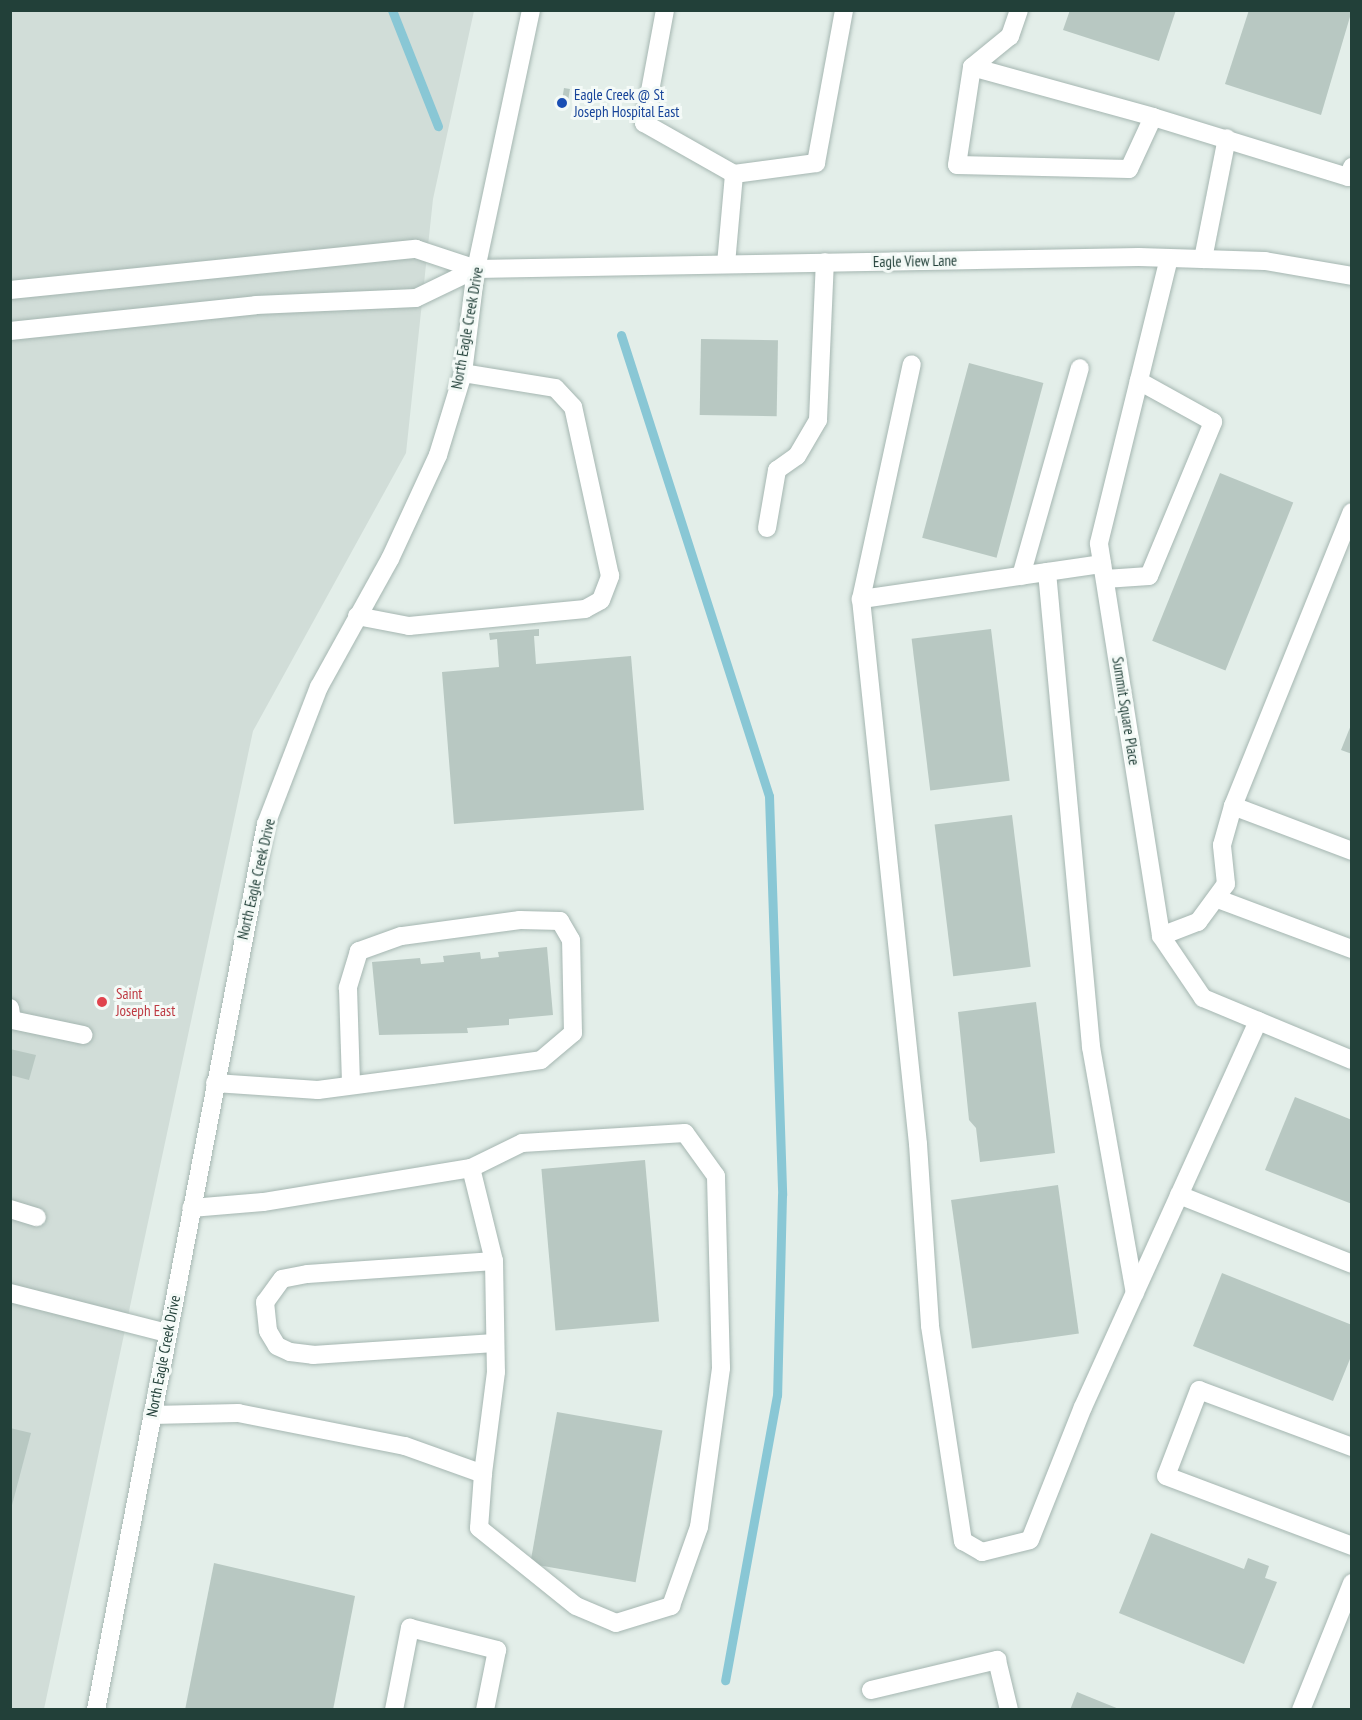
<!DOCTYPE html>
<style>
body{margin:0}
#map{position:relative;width:1362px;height:1720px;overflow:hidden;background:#e3eee9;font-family:"PT Sans Narrow",sans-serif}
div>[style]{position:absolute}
.built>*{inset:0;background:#d1ddd8}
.stream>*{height:9px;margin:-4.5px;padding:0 4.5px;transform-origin:4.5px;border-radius:4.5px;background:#89c7d5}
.building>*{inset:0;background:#b8c8c2;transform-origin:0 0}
.roads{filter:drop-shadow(0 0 2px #a5b6b1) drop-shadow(0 0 2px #a5b6b1)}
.lane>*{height:18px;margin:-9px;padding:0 9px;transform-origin:9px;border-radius:9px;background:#fff}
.street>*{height:18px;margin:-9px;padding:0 9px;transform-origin:9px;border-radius:9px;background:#fff}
.secondary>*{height:18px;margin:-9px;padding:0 9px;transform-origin:9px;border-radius:9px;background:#fff}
.dots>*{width:16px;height:16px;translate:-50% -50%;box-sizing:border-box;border:3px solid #f4faf7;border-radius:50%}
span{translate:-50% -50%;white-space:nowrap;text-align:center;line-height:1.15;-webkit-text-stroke:6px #f4faf7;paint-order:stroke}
.transit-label{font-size:15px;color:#164399}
.left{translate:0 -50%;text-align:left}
.street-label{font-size:15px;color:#224039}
.health-label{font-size:15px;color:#be3a42}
.frame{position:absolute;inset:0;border:12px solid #224039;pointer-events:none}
</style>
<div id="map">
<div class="built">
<i style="clip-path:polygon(11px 11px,474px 11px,433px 199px,406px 453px,253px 731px,44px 1709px,11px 1710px)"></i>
</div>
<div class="stream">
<i style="left:392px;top:10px;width:125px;rotate:68.4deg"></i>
<i style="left:621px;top:335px;width:484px;rotate:72.2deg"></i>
<i style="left:769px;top:796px;width:399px;rotate:88.1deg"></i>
<i style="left:782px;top:1195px;width:200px;rotate:91.4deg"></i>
<i style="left:777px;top:1395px;width:290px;rotate:100.3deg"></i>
</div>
<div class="building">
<i style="clip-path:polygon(1070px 10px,1176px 10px,1159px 61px,1063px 30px)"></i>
<i style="clip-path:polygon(1249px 10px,1352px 10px,1321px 115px,1225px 84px)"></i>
<i style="left:564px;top:88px;width:6px;height:10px;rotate:9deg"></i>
<i style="left:701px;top:339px;width:77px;height:76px;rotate:1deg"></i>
<i style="left:969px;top:363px;width:77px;height:181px;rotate:15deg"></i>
<i style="left:1220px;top:473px;width:79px;height:181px;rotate:22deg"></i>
<i style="clip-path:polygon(539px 629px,539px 636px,534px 636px,536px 664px,631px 656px,644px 810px,454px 824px,442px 672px,499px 667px,497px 639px,490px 640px,489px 633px)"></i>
<i style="left:991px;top:629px;width:153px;height:80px;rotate:83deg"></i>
<i style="clip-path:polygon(1351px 725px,1352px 725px,1352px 754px,1341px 750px)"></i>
<i style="left:1012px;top:815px;width:153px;height:78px;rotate:83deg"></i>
<i style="clip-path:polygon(547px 947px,553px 1015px,509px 1019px,509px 1025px,467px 1028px,468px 1033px,379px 1035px,372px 962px,420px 958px,421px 964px,444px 962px,443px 956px,480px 952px,481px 959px,499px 957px,498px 952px)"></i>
<i style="clip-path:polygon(1036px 1002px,1055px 1153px,980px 1162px,976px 1128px,969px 1120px,958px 1012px)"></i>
<i style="clip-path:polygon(10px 1049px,36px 1055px,29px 1080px,10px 1075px)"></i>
<i style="clip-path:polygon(1295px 1097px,1352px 1120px,1352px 1204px,1265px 1170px)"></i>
<i style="left:645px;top:1160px;width:162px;height:104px;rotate:85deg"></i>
<i style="left:1058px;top:1185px;width:150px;height:108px;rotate:82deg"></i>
<i style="clip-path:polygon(1222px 1273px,1352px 1325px,1352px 1354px,1333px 1401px,1193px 1346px)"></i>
<i style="left:557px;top:1412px;width:107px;height:154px;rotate:10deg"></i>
<i style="clip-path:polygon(10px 1428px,31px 1433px,11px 1509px,10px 1509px)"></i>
<i style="clip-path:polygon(1151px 1533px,1244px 1569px,1248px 1558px,1269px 1566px,1265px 1578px,1277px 1582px,1244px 1664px,1119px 1613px)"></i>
<i style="clip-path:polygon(214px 1563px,355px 1596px,333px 1710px,185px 1710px)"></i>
<i style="clip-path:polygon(1077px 1692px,1119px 1709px,1119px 1710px,1070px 1710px)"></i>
</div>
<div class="roads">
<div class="lane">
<i style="left:665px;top:10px;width:115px;rotate:100.5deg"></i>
<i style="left:644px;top:123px;width:103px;rotate:29.5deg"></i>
<i style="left:734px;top:174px;width:83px;rotate:-7.6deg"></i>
<i style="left:816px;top:163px;width:156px;rotate:-79.6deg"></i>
<i style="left:1019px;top:10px;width:28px;rotate:109deg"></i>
<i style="left:1010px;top:36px;width:49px;rotate:140.8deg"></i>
<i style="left:972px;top:67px;width:99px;rotate:98.7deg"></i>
<i style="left:957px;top:165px;width:172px;rotate:1.3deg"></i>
<i style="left:1129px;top:169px;width:57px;rotate:-65.2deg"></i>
<i style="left:1153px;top:117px;width:204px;rotate:17.1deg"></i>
<i style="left:1348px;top:177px;width:11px;rotate:-68deg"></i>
<i style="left:972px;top:67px;width:188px;rotate:15.4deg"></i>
<i style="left:1203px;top:259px;width:123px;rotate:-78.8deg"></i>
<i style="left:726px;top:264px;width:90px;rotate:-84.9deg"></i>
<i style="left:10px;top:290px;width:408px;rotate:-5.8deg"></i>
<i style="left:416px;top:249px;width:63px;rotate:18.4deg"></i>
<i style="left:10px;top:331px;width:247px;rotate:-6deg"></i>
<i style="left:256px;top:305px;width:160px;rotate:-2.5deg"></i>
<i style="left:416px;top:298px;width:67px;rotate:-25.8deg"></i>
<i style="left:767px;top:528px;width:59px;rotate:-80.2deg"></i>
<i style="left:777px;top:470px;width:24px;rotate:-35deg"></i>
<i style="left:797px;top:456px;width:42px;rotate:-59.7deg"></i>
<i style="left:818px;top:420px;width:158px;rotate:-87.5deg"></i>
<i style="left:1102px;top:564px;width:244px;rotate:171.7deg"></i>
<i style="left:861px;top:599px;width:548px;rotate:84.03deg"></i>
<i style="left:918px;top:1144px;width:182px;rotate:86.2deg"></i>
<i style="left:930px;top:1326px;width:218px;rotate:81.3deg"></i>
<i style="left:963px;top:1541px;width:22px;rotate:30deg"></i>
<i style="left:982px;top:1552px;width:49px;rotate:-14deg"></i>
<i style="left:1030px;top:1540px;width:143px;rotate:-68.3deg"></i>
<i style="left:1083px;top:1407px;width:424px;rotate:-65.6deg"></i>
<i style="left:1047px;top:572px;width:477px;rotate:84.7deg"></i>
<i style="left:1091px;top:1047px;width:250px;rotate:79.9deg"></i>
<i style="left:1021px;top:576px;width:216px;rotate:-74.2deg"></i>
<i style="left:1105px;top:579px;width:44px;rotate:-3.9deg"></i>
<i style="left:1149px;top:576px;width:167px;rotate:-67.4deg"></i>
<i style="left:1213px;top:422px;width:85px;rotate:-151deg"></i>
<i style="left:861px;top:599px;width:240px;rotate:-77.8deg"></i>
<i style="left:357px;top:616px;width:53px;rotate:10.9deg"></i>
<i style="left:409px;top:626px;width:177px;rotate:-5.5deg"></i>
<i style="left:585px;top:609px;width:18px;rotate:-29deg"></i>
<i style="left:601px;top:600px;width:26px;rotate:-69deg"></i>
<i style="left:610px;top:576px;width:173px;rotate:-102.3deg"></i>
<i style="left:573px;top:407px;width:26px;rotate:-133deg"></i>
<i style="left:555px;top:388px;width:93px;rotate:-170.7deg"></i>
<i style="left:1233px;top:806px;width:127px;rotate:20.7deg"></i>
<i style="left:1218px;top:899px;width:143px;rotate:20.5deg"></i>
<i style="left:1161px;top:936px;width:40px;rotate:-21deg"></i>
<i style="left:1198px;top:922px;width:47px;rotate:-53.6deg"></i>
<i style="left:1226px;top:884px;width:39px;rotate:-96deg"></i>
<i style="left:1222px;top:845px;width:41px;rotate:-74.2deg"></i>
<i style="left:1233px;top:806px;width:317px;rotate:-68deg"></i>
<i style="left:10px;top:1008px;width:12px;rotate:81deg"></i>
<i style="left:12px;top:1020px;width:73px;rotate:11.9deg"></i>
<i style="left:215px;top:1083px;width:103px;rotate:3.9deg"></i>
<i style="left:318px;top:1090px;width:115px;rotate:-7.5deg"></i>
<i style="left:432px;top:1075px;width:110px;rotate:-7.8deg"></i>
<i style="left:541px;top:1060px;width:42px;rotate:-40.2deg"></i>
<i style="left:573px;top:1033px;width:93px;rotate:-91.2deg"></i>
<i style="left:571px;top:940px;width:22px;rotate:-120deg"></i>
<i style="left:560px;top:921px;width:40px;rotate:-178.6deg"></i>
<i style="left:520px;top:920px;width:120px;rotate:172.3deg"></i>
<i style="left:401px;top:936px;width:45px;rotate:160.3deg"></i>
<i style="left:359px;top:951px;width:39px;rotate:107deg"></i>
<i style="left:348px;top:988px;width:97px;rotate:88.2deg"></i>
<i style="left:471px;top:1168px;width:96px;rotate:76.1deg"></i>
<i style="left:494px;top:1261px;width:111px;rotate:89deg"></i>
<i style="left:496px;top:1372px;width:103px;rotate:97.3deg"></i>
<i style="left:1179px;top:1195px;width:186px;rotate:21.7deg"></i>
<i style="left:10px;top:1209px;width:28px;rotate:17deg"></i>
<i style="left:494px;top:1261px;width:187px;rotate:176deg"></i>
<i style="left:307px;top:1274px;width:25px;rotate:169deg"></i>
<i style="left:282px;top:1279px;width:29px;rotate:126deg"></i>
<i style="left:265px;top:1302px;width:29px;rotate:84deg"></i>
<i style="left:268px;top:1331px;width:17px;rotate:59deg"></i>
<i style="left:277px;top:1346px;width:14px;rotate:25deg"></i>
<i style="left:290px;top:1352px;width:23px;rotate:7deg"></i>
<i style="left:313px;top:1355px;width:182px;rotate:-3.8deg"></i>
<i style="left:10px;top:1293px;width:162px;rotate:14.3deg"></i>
<i style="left:152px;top:1415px;width:86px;rotate:-1.3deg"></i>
<i style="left:238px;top:1413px;width:170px;rotate:11.2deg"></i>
<i style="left:405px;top:1446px;width:83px;rotate:19.7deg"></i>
<i style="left:483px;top:1474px;width:54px;rotate:94.2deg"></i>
<i style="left:479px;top:1528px;width:124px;rotate:38.8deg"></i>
<i style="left:576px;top:1606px;width:43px;rotate:23deg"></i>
<i style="left:616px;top:1623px;width:58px;rotate:-17.2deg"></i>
<i style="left:671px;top:1606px;width:84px;rotate:-70.5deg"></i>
<i style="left:699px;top:1527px;width:161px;rotate:-82.1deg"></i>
<i style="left:721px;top:1368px;width:192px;rotate:-91.5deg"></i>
<i style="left:716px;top:1176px;width:53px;rotate:-125.8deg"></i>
<i style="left:685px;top:1133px;width:163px;rotate:176.5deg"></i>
<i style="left:522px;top:1143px;width:57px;rotate:153.9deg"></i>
<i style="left:471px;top:1168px;width:211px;rotate:170.7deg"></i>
<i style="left:263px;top:1202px;width:72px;rotate:175.2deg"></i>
<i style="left:1352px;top:1447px;width:163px;rotate:-159.6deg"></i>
<i style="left:1199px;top:1390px;width:92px;rotate:111deg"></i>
<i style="left:1166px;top:1476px;width:199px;rotate:20.6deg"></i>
<i style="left:871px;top:1690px;width:130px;rotate:-13.4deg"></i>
<i style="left:997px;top:1660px;width:51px;rotate:76.5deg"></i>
<i style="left:394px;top:1710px;width:84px;rotate:-79deg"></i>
<i style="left:410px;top:1628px;width:90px;rotate:14.2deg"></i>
<i style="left:497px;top:1650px;width:61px;rotate:101.3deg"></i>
</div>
<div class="street">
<i style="left:1169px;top:258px;width:294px;rotate:103.8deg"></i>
<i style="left:1099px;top:544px;width:397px;rotate:81deg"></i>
<i style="left:1161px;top:936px;width:75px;rotate:55.9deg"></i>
<i style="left:1203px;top:998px;width:161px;rotate:22.6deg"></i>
<i style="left:476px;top:269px;width:663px;rotate:-1.04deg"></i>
<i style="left:1139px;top:257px;width:126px;rotate:1.8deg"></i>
<i style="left:1265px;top:261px;width:88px;rotate:9.8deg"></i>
<i style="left:1301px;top:1710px;width:137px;rotate:-68.1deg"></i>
</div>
<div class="secondary">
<i style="left:96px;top:1710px;width:902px;rotate:-79.14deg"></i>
<i style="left:266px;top:824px;width:147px;rotate:-68.9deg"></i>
<i style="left:319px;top:687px;width:146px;rotate:-61deg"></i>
<i style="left:390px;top:559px;width:115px;rotate:-65.2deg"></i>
<i style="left:438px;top:455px;width:86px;rotate:-73deg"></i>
<i style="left:463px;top:373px;width:105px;rotate:-82.9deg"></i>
<i style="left:476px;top:269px;width:265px;rotate:-78deg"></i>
</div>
</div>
<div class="dots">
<i style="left:562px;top:103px;background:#1a4fb4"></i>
<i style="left:102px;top:1002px;background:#e0444e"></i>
</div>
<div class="transit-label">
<span class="left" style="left:574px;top:103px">Eagle Creek @ St<br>Joseph Hospital East</span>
</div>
<div class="street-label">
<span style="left:915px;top:261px;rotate:-1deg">Eagle View Lane</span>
<span style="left:467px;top:328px;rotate:-80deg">North Eagle Creek Drive</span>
<span style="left:1126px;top:711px;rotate:81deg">Summit Square Place</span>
<span style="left:256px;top:879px;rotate:-77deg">North Eagle Creek Drive</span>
<span style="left:163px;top:1356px;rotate:-79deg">North Eagle Creek Drive</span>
</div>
<div class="health-label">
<span class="left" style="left:116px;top:1002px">Saint<br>Joseph East</span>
</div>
<div class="frame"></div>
</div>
